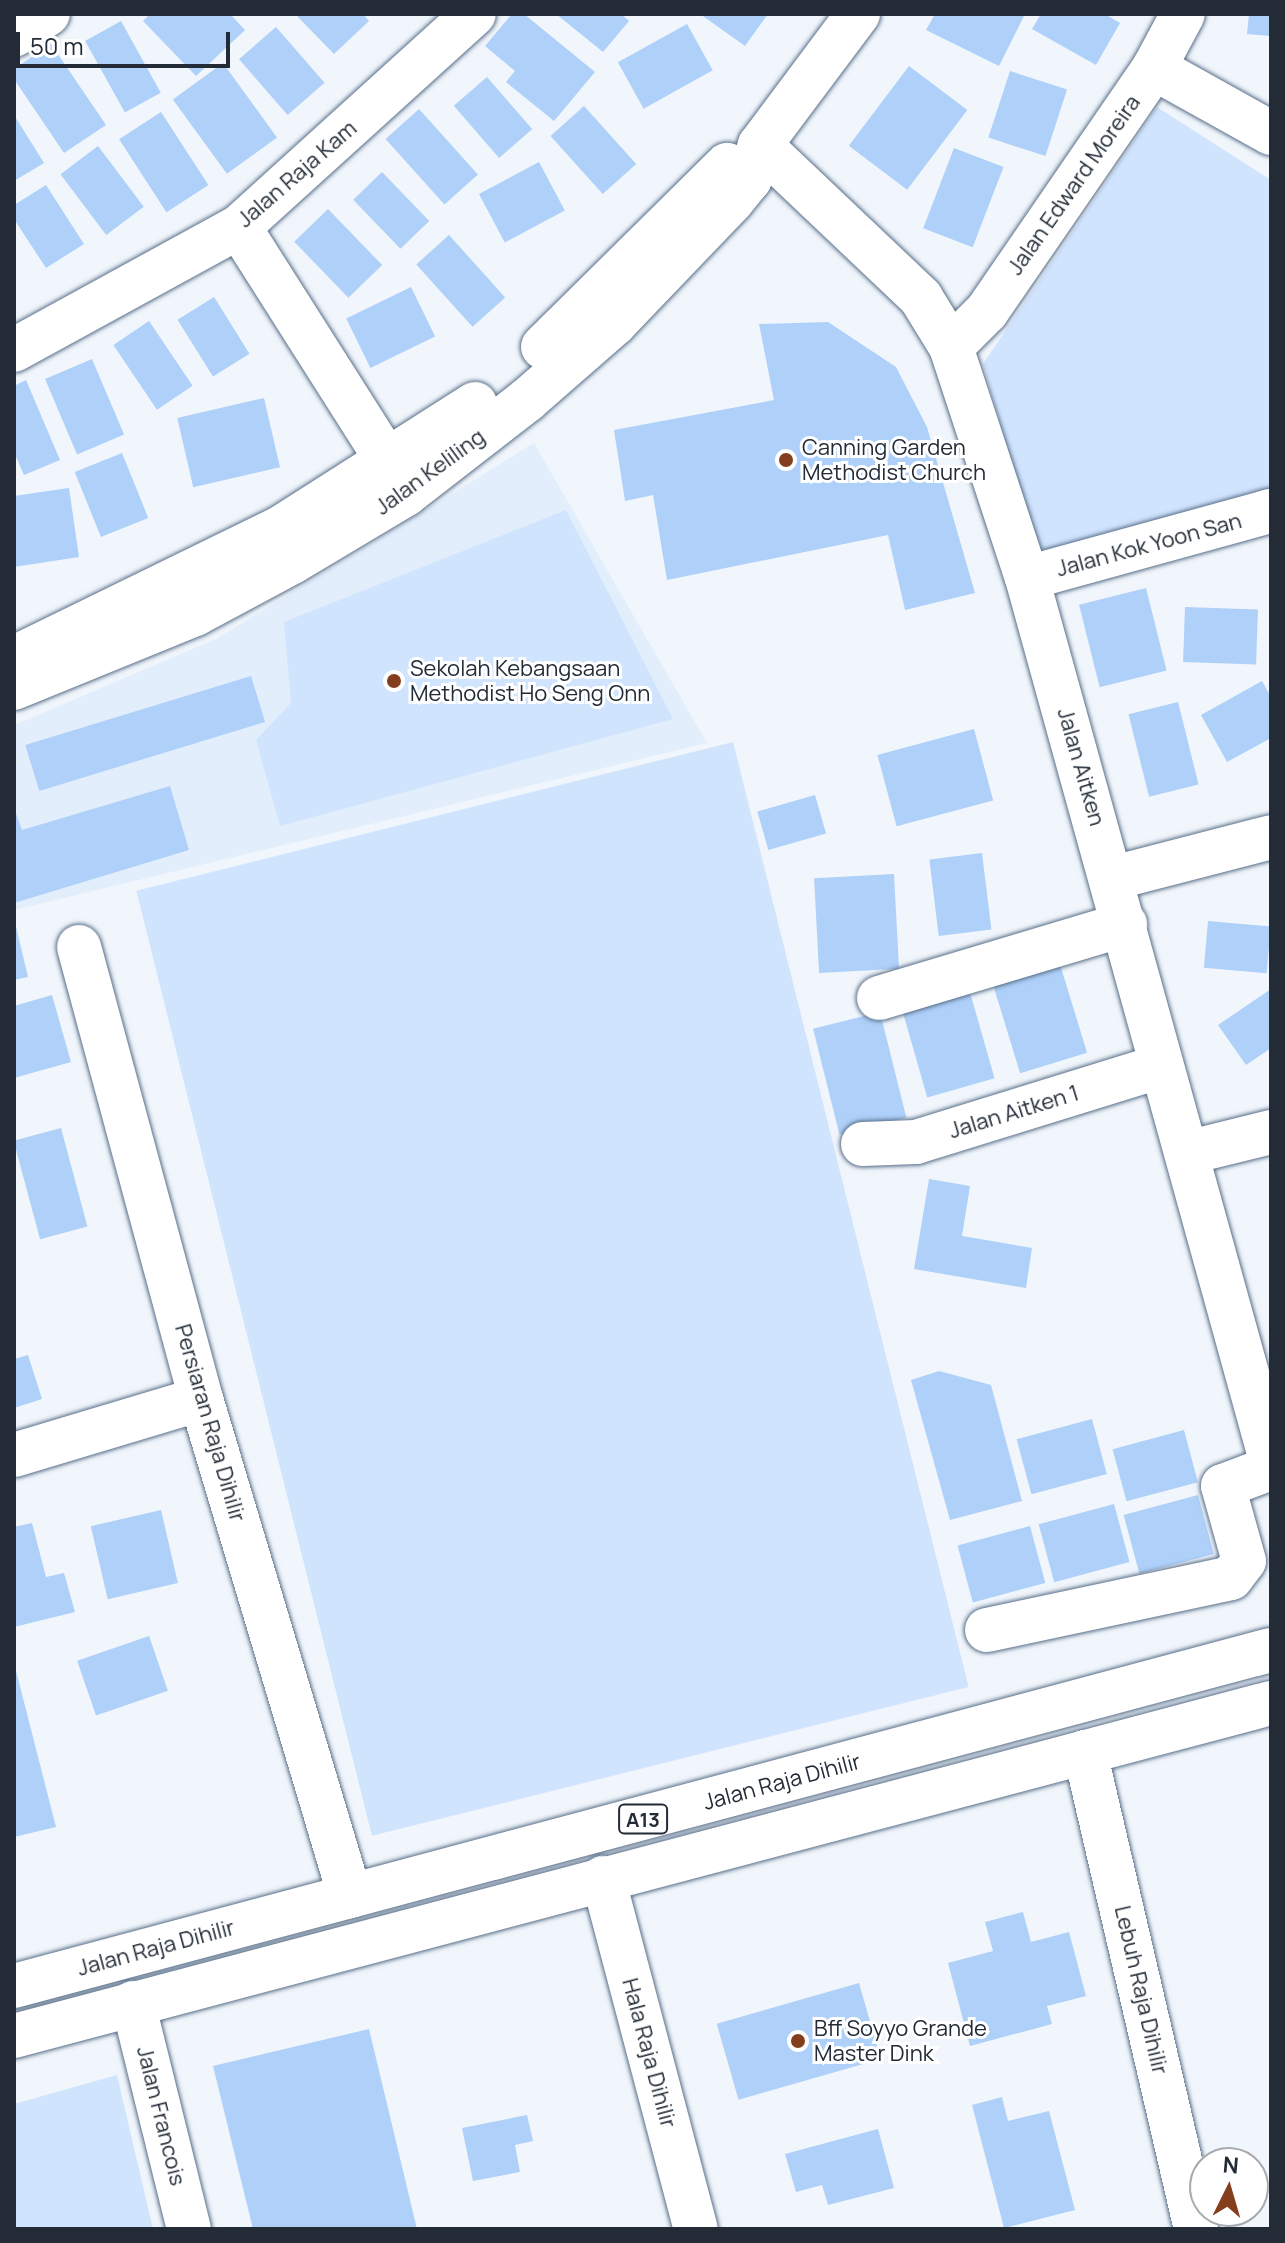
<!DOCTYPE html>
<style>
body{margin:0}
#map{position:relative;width:1285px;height:2243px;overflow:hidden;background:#f1f6fc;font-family:Manrope,sans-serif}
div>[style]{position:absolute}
.built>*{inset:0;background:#e2eefc}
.green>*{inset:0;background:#d0e4fe;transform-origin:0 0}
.building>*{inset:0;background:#aed0f9;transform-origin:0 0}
.roads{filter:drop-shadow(0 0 2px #596f89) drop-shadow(0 0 2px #596f89)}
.minor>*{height:44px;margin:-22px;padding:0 22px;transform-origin:22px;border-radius:22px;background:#fff}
.major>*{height:44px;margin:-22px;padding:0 22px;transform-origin:22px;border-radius:22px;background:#fff}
.dots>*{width:22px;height:22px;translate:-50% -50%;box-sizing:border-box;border:4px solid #fff;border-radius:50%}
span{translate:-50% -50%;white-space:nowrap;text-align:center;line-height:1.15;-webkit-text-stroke:6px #fff;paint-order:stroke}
.shield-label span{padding:2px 6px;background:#fff;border:2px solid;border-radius:6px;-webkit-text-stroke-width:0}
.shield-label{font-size:20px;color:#222b36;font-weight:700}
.street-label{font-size:22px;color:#222b36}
.poi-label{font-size:22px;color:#222b36}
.left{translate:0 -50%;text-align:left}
.frame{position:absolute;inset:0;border:16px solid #222b36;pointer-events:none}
.north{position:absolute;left:1189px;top:2147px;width:80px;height:80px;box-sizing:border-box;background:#fff;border:2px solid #a7aaaf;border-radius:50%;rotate:5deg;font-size:22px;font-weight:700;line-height:32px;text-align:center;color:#222b36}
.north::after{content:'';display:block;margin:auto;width:28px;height:36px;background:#853e1c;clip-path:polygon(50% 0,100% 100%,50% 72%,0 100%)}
.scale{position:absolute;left:16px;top:32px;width:214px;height:36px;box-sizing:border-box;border:4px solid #222b36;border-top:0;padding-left:10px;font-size:24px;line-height:28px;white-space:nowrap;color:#222b36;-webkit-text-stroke:6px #fff;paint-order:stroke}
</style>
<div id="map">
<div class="built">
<i style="clip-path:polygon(534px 443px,707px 743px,14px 910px,14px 725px,218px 638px)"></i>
</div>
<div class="green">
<i style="clip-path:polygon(1157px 107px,1271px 180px,1271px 495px,1038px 557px,983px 364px)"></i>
<i style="clip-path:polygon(566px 510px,673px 719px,280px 826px,256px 740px,291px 703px,284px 622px)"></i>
<i style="left:733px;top:742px;width:974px;height:615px;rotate:76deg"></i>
<i style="clip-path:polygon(117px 2075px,153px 2229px,14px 2229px,14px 2104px)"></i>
</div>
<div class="building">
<i style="clip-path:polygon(150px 14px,230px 14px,245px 30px,196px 76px,143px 21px)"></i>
<i style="clip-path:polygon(295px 14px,363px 14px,369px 21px,334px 54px)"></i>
<i style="clip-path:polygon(512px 14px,524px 14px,595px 72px,554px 121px,506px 82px,515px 71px,485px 46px)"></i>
<i style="clip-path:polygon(556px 14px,621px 14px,629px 21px,603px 52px)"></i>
<i style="clip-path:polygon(700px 14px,768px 14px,745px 46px)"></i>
<i style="clip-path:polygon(935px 14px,1025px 14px,999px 66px,926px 30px)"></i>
<i style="clip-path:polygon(1041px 14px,1105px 14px,1120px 23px,1096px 65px,1032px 29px)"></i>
<i style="clip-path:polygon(1249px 14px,1271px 14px,1271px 36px,1247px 34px)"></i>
<i style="left:121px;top:21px;width:82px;height:41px;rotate:61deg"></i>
<i style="left:687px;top:24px;width:53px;height:79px;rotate:61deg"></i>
<i style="left:276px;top:27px;width:74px;height:49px;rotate:49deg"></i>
<i style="clip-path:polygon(51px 44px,106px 125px,64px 153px,14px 79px,14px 69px)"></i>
<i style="left:223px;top:63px;width:92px;height:62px;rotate:54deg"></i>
<i style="left:909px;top:66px;width:73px;height:100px;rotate:37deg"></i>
<i style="left:1010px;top:71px;width:60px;height:70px;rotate:18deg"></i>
<i style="left:487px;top:77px;width:69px;height:44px;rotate:49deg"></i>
<i style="left:584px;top:106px;width:78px;height:45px;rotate:48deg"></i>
<i style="left:419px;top:109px;width:88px;height:45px;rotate:48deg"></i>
<i style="left:161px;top:112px;width:87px;height:50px;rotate:57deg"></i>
<i style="clip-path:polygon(14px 115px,44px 163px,14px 181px)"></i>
<i style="left:98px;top:146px;width:76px;height:47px;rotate:53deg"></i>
<i style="left:954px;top:148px;width:53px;height:86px;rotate:21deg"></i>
<i style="left:539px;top:162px;width:55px;height:68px;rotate:62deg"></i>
<i style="left:382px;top:172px;width:68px;height:40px;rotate:46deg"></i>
<i style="clip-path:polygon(46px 185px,84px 244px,46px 268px,14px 219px,14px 205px)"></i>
<i style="left:328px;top:209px;width:78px;height:47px;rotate:46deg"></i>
<i style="left:449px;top:235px;width:84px;height:44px;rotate:48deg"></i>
<i style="left:411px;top:287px;width:55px;height:72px;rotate:64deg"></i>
<i style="left:214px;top:297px;width:67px;height:43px;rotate:58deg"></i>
<i style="left:149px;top:321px;width:78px;height:43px;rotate:56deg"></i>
<i style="clip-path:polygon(828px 322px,896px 367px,927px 427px,975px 593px,905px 610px,888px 535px,667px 580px,653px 495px,625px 501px,614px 430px,774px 400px,759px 324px)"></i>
<i style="left:92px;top:359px;width:82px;height:51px;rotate:67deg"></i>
<i style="clip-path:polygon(26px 380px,60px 460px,24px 475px,14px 452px,14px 386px)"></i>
<i style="left:264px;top:398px;width:71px;height:89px;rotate:77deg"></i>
<i style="left:122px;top:453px;width:70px;height:51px;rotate:68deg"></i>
<i style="clip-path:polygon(69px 488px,79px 557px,14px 567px,14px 496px)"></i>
<i style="left:1146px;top:588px;width:85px;height:69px;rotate:76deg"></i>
<i style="left:1185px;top:607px;width:73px;height:55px;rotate:2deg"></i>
<i style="left:251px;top:676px;width:48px;height:236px;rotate:73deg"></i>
<i style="clip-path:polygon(1262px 681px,1271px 697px,1271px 738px,1227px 762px,1201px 715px)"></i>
<i style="left:1178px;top:702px;width:85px;height:51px;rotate:76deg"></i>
<i style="left:974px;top:729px;width:74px;height:100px;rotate:75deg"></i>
<i style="clip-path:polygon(170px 786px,189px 850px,14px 903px,14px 808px,22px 830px)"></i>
<i style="left:815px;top:795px;width:40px;height:60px;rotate:74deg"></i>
<i style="left:982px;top:853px;width:77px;height:53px;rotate:83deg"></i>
<i style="left:894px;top:874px;width:95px;height:80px;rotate:87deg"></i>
<i style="clip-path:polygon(14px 918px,28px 977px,14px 980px)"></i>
<i style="left:1208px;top:921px;width:63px;height:47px;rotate:5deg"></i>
<i style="left:1059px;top:961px;width:96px;height:70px;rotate:73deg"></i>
<i style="left:967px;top:982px;width:100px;height:70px;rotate:74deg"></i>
<i style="clip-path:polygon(1271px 989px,1271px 1048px,1246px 1065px,1218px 1025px)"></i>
<i style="clip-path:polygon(52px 995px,71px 1062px,14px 1078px,14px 1006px)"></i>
<i style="left:880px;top:1012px;width:109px;height:69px;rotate:76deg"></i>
<i style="left:61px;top:1128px;width:102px;height:49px;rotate:75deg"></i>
<i style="clip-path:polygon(929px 1179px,970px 1186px,962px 1236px,1032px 1248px,1026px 1288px,914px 1269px)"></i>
<i style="clip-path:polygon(28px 1355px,42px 1399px,14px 1408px,14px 1359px)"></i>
<i style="clip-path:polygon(939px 1371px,991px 1385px,1022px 1501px,950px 1520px,911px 1380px)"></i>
<i style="left:1092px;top:1419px;width:57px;height:78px;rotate:75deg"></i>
<i style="left:1184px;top:1430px;width:54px;height:74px;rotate:75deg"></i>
<i style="left:1198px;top:1495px;width:61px;height:77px;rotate:75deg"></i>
<i style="left:1114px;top:1504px;width:60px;height:78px;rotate:75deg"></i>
<i style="left:161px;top:1510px;width:75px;height:72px;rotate:77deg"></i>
<i style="clip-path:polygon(32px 1523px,46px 1577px,64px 1573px,75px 1612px,14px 1627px,14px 1527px)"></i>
<i style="left:1030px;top:1526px;width:59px;height:75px;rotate:75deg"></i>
<i style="left:149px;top:1636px;width:58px;height:76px;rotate:71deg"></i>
<i style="clip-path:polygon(14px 1663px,56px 1827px,14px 1837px)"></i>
<i style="clip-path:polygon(1023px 1912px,1031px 1942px,1069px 1932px,1086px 1996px,1047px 2006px,1052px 2024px,970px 2046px,948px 1963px,993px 1951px,985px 1922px)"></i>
<i style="left:859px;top:1983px;width:79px;height:148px;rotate:74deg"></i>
<i style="clip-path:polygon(369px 2029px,417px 2229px,253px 2229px,213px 2066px)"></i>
<i style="clip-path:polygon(1002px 2097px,1008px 2121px,1049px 2111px,1075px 2210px,1004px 2228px,972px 2105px)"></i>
<i style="clip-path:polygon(527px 2115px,533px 2141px,515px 2145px,520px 2172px,473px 2181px,462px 2128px)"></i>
<i style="clip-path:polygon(878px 2129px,894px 2188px,828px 2205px,822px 2185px,796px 2192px,785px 2154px)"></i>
</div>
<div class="roads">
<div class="minor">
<i style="left:14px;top:35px;width:40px;rotate:-32deg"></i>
<i style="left:1154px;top:68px;width:134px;rotate:29.1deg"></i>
<i style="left:760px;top:145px;width:222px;rotate:43.5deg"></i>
<i style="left:921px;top:298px;width:57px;rotate:58.5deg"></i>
<i style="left:951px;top:347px;width:243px;rotate:71.8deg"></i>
<i style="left:1027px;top:578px;width:915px;rotate:74.54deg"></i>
<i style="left:239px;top:227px;width:280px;rotate:57.6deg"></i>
<i style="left:951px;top:347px;width:51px;rotate:-45deg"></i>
<i style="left:987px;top:311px;width:295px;rotate:-55.5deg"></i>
<i style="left:1154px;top:68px;width:61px;rotate:-61.8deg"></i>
<i style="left:14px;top:350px;width:256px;rotate:-28.7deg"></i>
<i style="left:239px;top:227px;width:317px;rotate:-42.2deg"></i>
<i style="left:1027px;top:578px;width:253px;rotate:-15.4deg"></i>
<i style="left:1113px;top:878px;width:163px;rotate:-14.5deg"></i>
<i style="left:79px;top:947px;width:468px;rotate:74.9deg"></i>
<i style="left:201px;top:1399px;width:519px;rotate:73.31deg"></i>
<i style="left:879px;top:998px;width:257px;rotate:-16.7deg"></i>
<i style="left:863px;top:1144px;width:53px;rotate:-2.2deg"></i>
<i style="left:916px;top:1142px;width:257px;rotate:-17.2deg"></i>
<i style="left:1190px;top:1152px;width:83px;rotate:-13.9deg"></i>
<i style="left:14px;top:1455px;width:195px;rotate:-16.7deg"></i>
<i style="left:987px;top:1630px;width:249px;rotate:-12deg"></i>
<i style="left:1231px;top:1578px;width:21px;rotate:-53deg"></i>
<i style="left:1244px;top:1561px;width:78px;rotate:-105.6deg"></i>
<i style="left:1223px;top:1486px;width:51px;rotate:-20.6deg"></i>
<i style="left:1085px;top:1752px;width:490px;rotate:76.9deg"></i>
<i style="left:603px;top:1878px;width:363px;rotate:75.2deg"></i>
<i style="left:133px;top:2003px;width:233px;rotate:76.1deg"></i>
</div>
<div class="major">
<i style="left:543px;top:347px;width:259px;rotate:-44.7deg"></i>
<i style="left:14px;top:658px;width:298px;rotate:-26deg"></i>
<i style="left:282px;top:527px;width:229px;rotate:-32.5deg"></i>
<i style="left:14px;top:688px;width:196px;rotate:-22.2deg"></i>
<i style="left:195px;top:614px;width:110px;rotate:-28.2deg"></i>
<i style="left:292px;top:562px;width:133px;rotate:-30.8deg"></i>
<i style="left:406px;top:494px;width:153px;rotate:-37.8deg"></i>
<i style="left:527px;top:400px;width:116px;rotate:-41.1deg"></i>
<i style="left:614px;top:324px;width:170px;rotate:-46.2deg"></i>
<i style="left:732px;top:201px;width:28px;rotate:-51deg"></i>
<i style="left:750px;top:179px;width:35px;rotate:-74deg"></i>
<i style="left:760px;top:145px;width:164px;rotate:-53.2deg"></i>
<i style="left:14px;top:1986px;width:1301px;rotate:-14.97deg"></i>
<i style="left:14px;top:2036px;width:1300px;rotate:-14.84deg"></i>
</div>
</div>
<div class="dots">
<i style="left:786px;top:460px;background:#853e1c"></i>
<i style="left:394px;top:681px;background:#853e1c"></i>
<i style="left:798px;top:2041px;background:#853e1c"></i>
</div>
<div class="shield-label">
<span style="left:643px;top:1819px">A13</span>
</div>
<div class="street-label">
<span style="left:297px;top:174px;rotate:-41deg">Jalan Raja Kam</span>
<span style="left:1074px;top:185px;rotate:-55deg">Jalan Edward Moreira</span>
<span style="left:430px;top:472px;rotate:-36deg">Jalan Keliling</span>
<span style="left:1149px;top:545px;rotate:-15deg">Jalan Kok Yoon San</span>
<span style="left:1081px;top:767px;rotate:74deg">Jalan Aitken</span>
<span style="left:1014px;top:1112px;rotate:-17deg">Jalan Aitken 1</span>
<span style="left:210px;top:1423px;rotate:74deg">Persiaran Raja Dihilir</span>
<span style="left:782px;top:1782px;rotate:-15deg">Jalan Raja Dihilir</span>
<span style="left:156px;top:1948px;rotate:-15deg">Jalan Raja Dihilir</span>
<span style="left:1141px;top:1990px;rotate:77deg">Lebuh Raja Dihilir</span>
<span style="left:649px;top:2053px;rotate:75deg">Hala Raja Dihilir</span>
<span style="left:161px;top:2116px;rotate:76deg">Jalan Francois</span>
</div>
<div class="poi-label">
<span class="left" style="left:802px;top:460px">Canning Garden<br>Methodist Church</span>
<span class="left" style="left:410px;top:681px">Sekolah Kebangsaan<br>Methodist Ho Seng Onn</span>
<span class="left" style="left:814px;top:2041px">Bff Soyyo Grande<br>Master Dink</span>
</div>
<div class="frame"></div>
<div class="north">N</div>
<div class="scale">50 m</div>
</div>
